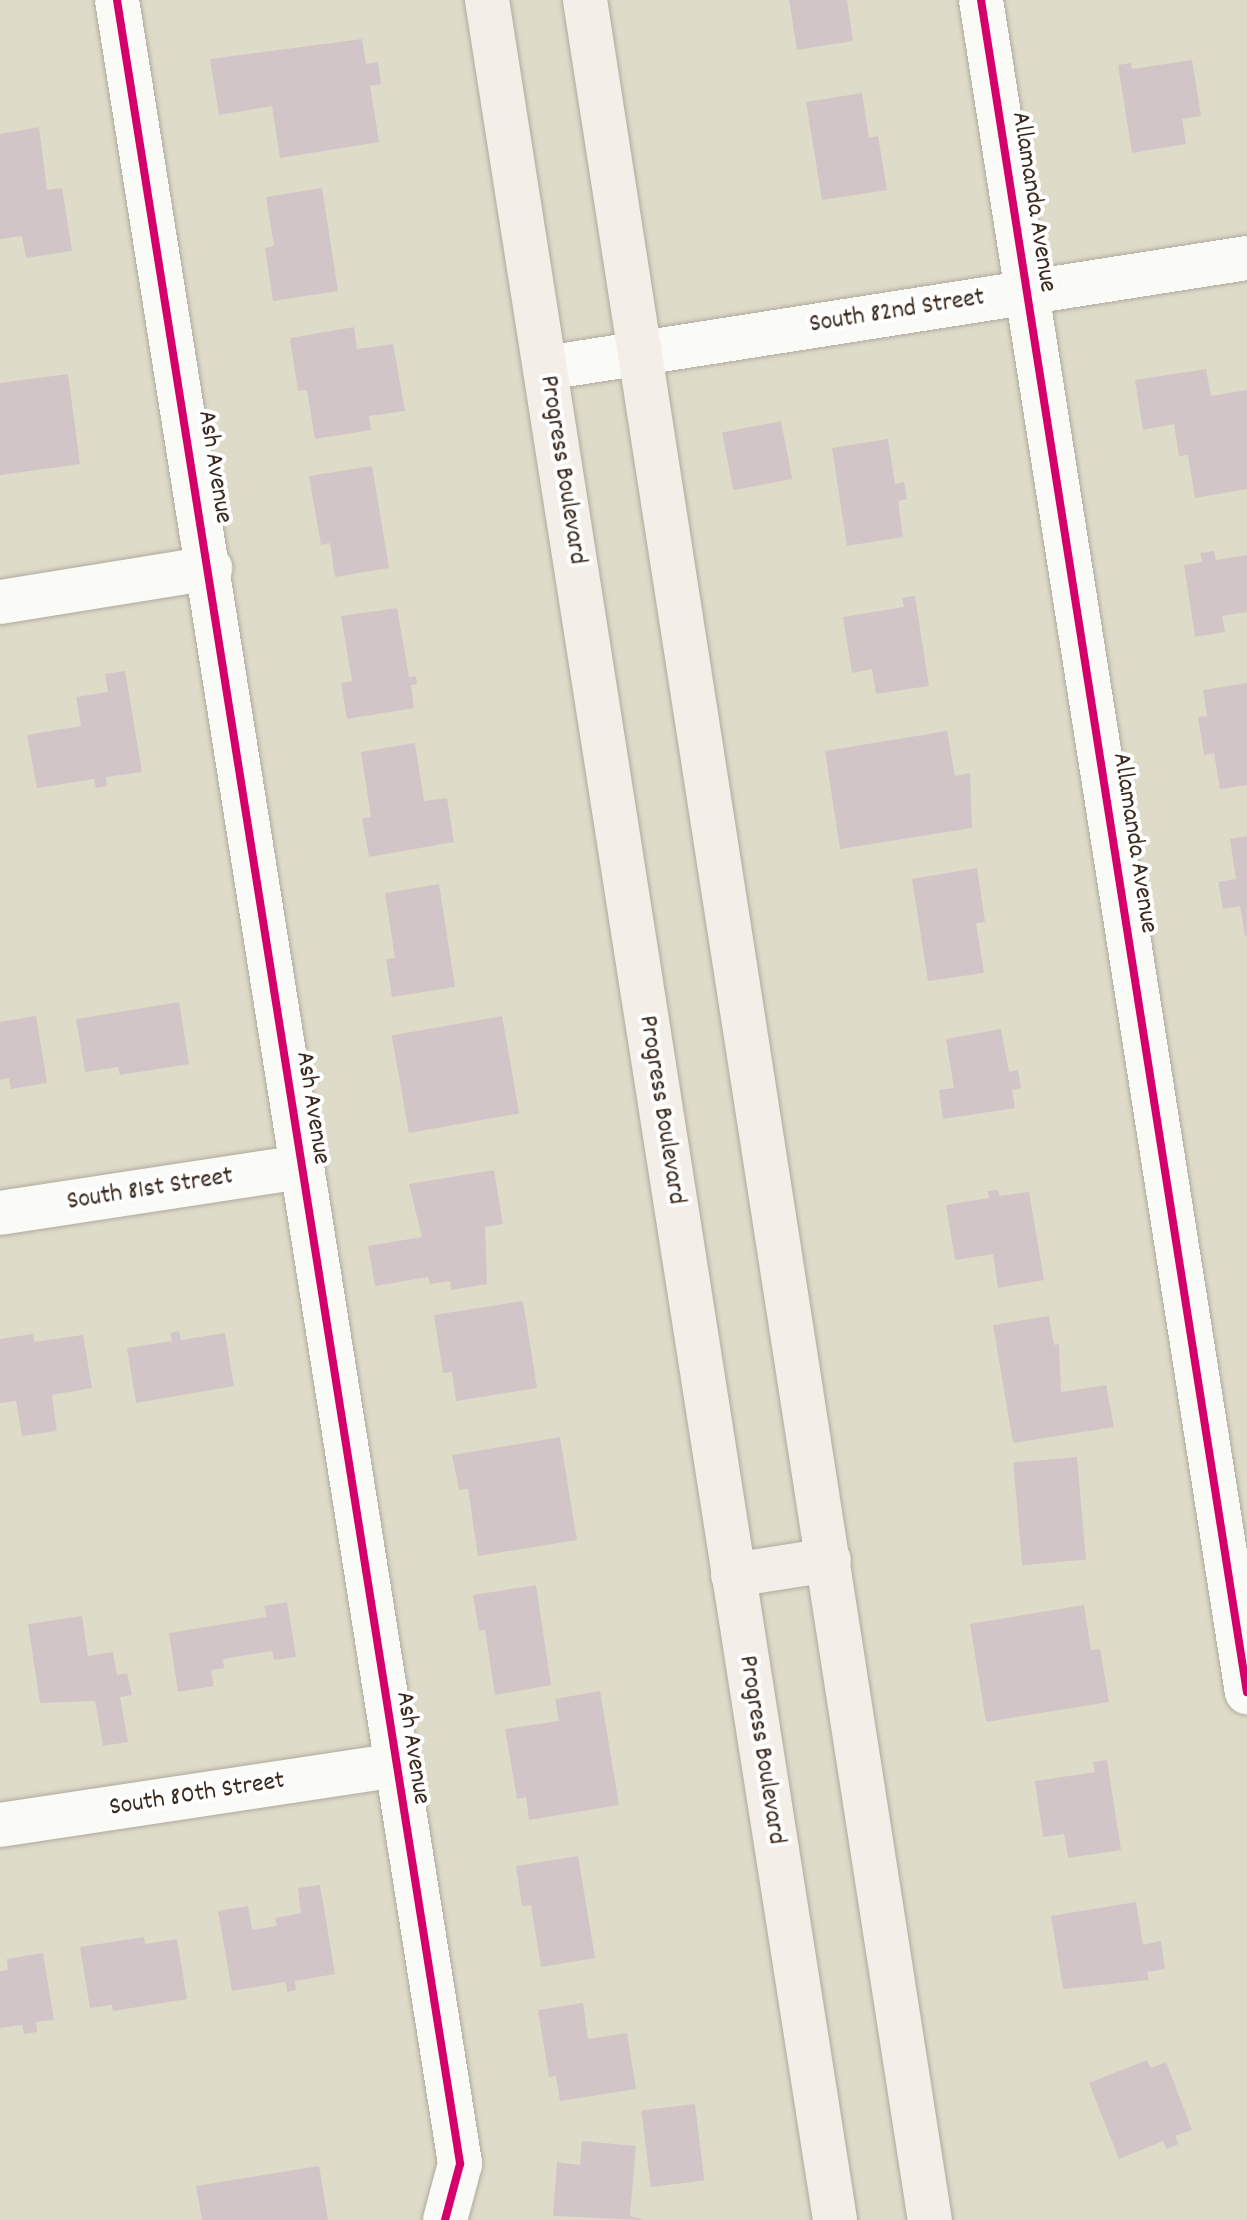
<!DOCTYPE html>
<style>
body{margin:0}
#map{position:relative;width:1247px;height:2220px;overflow:hidden;background:#dfdbc9;font-family:Dekko,sans-serif}
div>[style]{position:absolute}
.building>*{inset:0;background:#d2c5c7;transform-origin:0 0}
.roads{filter:drop-shadow(0 0 2px #aeaa9e) drop-shadow(0 0 2px #aeaa9e)}
.street>*{height:44px;margin:-22px;padding:0 22px;transform-origin:22px;border-radius:22px;background:#fafaf7}
.secondary>*{height:44px;margin:-22px;padding:0 22px;transform-origin:22px;border-radius:22px;background:#f3efe8}
.cycleway>*{height:8px;margin:-4px;padding:0 4px;transform-origin:4px;border-radius:4px;background:#d6006c}
span{translate:-50% -50%;white-space:nowrap;text-align:center;line-height:1.15;-webkit-text-stroke:8px #fff;paint-order:stroke}
.street-label{font-size:26px;color:#3b2a1e}
</style>
<div id="map">
<div class="building">
<i style="clip-path:polygon(789px 0,847px 0,853px 41px,797px 50px)"></i>
<i style="clip-path:polygon(362px 39px,366px 64px,378px 62px,381px 84px,370px 86px,379px 142px,280px 158px,272px 106px,219px 115px,210px 59px)"></i>
<i style="clip-path:polygon(1192px 60px,1201px 116px,1182px 119px,1186px 144px,1132px 153px,1118px 65px,1131px 63px,1132px 69px)"></i>
<i style="clip-path:polygon(862px 93px,869px 138px,878px 136px,887px 190px,822px 200px,806px 102px)"></i>
<i style="clip-path:polygon(39px 127px,47px 190px,62px 188px,72px 251px,26px 258px,22px 236px,0 239px,0 134px)"></i>
<i style="clip-path:polygon(322px 188px,338px 291px,273px 301px,265px 248px,274px 246px,266px 197px)"></i>
<i style="clip-path:polygon(354px 327px,357px 349px,393px 344px,405px 411px,369px 416px,371px 430px,315px 439px,307px 390px,298px 391px,290px 338px)"></i>
<i style="clip-path:polygon(1206px 369px,1211px 396px,1247px 390px,1247px 489px,1195px 498px,1188px 455px,1179px 456px,1174px 424px,1143px 430px,1135px 380px)"></i>
<i style="clip-path:polygon(68px 374px,80px 464px,0 475px,0 383px)"></i>
<i style="left:781px;top:421px;width:59px;height:60px;rotate:79deg"></i>
<i style="clip-path:polygon(888px 439px,895px 484px,904px 482px,907px 499px,898px 501px,903px 537px,847px 546px,832px 448px)"></i>
<i style="clip-path:polygon(372px 466px,389px 568px,335px 577px,330px 543px,321px 545px,309px 476px)"></i>
<i style="clip-path:polygon(1214px 551px,1216px 560px,1247px 555px,1247px 612px,1222px 616px,1225px 632px,1195px 637px,1184px 565px,1202px 562px,1200px 553px)"></i>
<i style="clip-path:polygon(915px 596px,929px 686px,876px 694px,872px 669px,852px 673px,843px 617px,904px 607px,902px 598px)"></i>
<i style="clip-path:polygon(397px 608px,409px 677px,416px 676px,417px 684px,411px 685px,414px 708px,347px 719px,341px 683px,352px 681px,341px 616px)"></i>
<i style="clip-path:polygon(125px 671px,142px 772px,106px 777px,107px 786px,96px 788px,94px 779px,37px 788px,27px 735px,81px 726px,76px 697px,108px 692px,105px 674px)"></i>
<i style="clip-path:polygon(1247px 683px,1247px 785px,1220px 789px,1214px 753px,1204px 755px,1198px 717px,1207px 716px,1203px 690px)"></i>
<i style="clip-path:polygon(947px 731px,955px 776px,970px 773px,972px 828px,840px 849px,825px 751px)"></i>
<i style="clip-path:polygon(415px 743px,424px 801px,447px 798px,454px 842px,369px 857px,362px 818px,371px 817px,361px 752px)"></i>
<i style="clip-path:polygon(1247px 836px,1247px 936px,1245px 936px,1240px 906px,1223px 909px,1218px 882px,1236px 879px,1230px 839px)"></i>
<i style="clip-path:polygon(977px 868px,985px 922px,976px 923px,984px 973px,928px 981px,912px 879px)"></i>
<i style="clip-path:polygon(439px 884px,455px 987px,392px 997px,386px 959px,395px 958px,385px 893px)"></i>
<i style="clip-path:polygon(179px 1002px,189px 1064px,120px 1075px,118px 1067px,85px 1072px,76px 1019px)"></i>
<i style="clip-path:polygon(36px 1016px,47px 1083px,11px 1089px,9px 1078px,0 1080px,0 1022px)"></i>
<i style="left:502px;top:1016px;width:99px;height:112px;rotate:80deg"></i>
<i style="clip-path:polygon(1001px 1029px,1009px 1072px,1018px 1070px,1021px 1088px,1012px 1090px,1015px 1108px,943px 1119px,939px 1090px,954px 1088px,946px 1039px)"></i>
<i style="clip-path:polygon(494px 1170px,503px 1224px,485px 1227px,487px 1284px,451px 1290px,450px 1281px,430px 1284px,428px 1277px,375px 1286px,368px 1246px,422px 1237px,409px 1184px)"></i>
<i style="clip-path:polygon(998px 1190px,1000px 1196px,1029px 1192px,1044px 1280px,998px 1288px,993px 1254px,955px 1260px,946px 1205px,989px 1198px,988px 1191px)"></i>
<i style="clip-path:polygon(523px 1301px,537px 1388px,456px 1401px,452px 1372px,443px 1373px,434px 1315px)"></i>
<i style="clip-path:polygon(1049px 1316px,1054px 1345px,1059px 1344px,1061px 1392px,1106px 1385px,1114px 1427px,1013px 1443px,993px 1325px)"></i>
<i style="clip-path:polygon(179px 1331px,181px 1340px,225px 1333px,234px 1386px,136px 1403px,127px 1348px,172px 1341px,170px 1333px)"></i>
<i style="clip-path:polygon(33px 1334px,34px 1342px,83px 1335px,92px 1388px,52px 1395px,57px 1431px,22px 1436px,16px 1401px,0 1403px,0 1339px)"></i>
<i style="clip-path:polygon(560px 1437px,577px 1540px,478px 1556px,468px 1489px,459px 1490px,452px 1455px)"></i>
<i style="left:1077px;top:1457px;width:103px;height:64px;rotate:85deg"></i>
<i style="clip-path:polygon(536px 1585px,551px 1685px,495px 1695px,485px 1630px,479px 1631px,473px 1595px)"></i>
<i style="clip-path:polygon(287px 1602px,296px 1657px,274px 1660px,272px 1651px,223px 1659px,224px 1668px,211px 1670px,214px 1686px,178px 1692px,169px 1633px,267px 1617px,264px 1606px)"></i>
<i style="clip-path:polygon(1084px 1605px,1091px 1650px,1100px 1649px,1109px 1702px,986px 1722px,970px 1624px)"></i>
<i style="clip-path:polygon(82px 1616px,88px 1656px,113px 1652px,117px 1675px,127px 1673px,132px 1695px,120px 1697px,128px 1742px,103px 1746px,95px 1701px,40px 1703px,28px 1624px)"></i>
<i style="clip-path:polygon(600px 1691px,619px 1805px,529px 1820px,526px 1797px,517px 1799px,505px 1729px,559px 1721px,555px 1699px)"></i>
<i style="clip-path:polygon(1107px 1760px,1121px 1850px,1068px 1858px,1064px 1834px,1043px 1837px,1035px 1781px,1095px 1772px,1093px 1762px)"></i>
<i style="clip-path:polygon(578px 1856px,595px 1958px,541px 1967px,531px 1905px,522px 1906px,516px 1866px)"></i>
<i style="clip-path:polygon(320px 1885px,335px 1974px,295px 1981px,296px 1990px,287px 1992px,286px 1982px,232px 1991px,218px 1911px,248px 1906px,252px 1930px,277px 1926px,275px 1918px,301px 1913px,298px 1888px)"></i>
<i style="clip-path:polygon(1136px 1902px,1143px 1945px,1161px 1941px,1165px 1969px,1147px 1972px,1149px 1980px,1063px 1989px,1051px 1916px)"></i>
<i style="clip-path:polygon(144px 1937px,145px 1944px,177px 1939px,187px 1999px,113px 2011px,112px 2005px,90px 2008px,80px 1947px)"></i>
<i style="clip-path:polygon(43px 1953px,54px 2020px,36px 2022px,37px 2032px,24px 2034px,22px 2025px,0 2028px,0 1971px,8px 1970px,7px 1959px)"></i>
<i style="clip-path:polygon(583px 2003px,588px 2039px,627px 2033px,636px 2089px,560px 2101px,556px 2076px,549px 2077px,538px 2010px)"></i>
<i style="clip-path:polygon(1147px 2060px,1151px 2068px,1166px 2062px,1192px 2130px,1175px 2136px,1179px 2144px,1166px 2149px,1163px 2141px,1119px 2159px,1089px 2083px)"></i>
<i style="left:695px;top:2104px;width:77px;height:54px;rotate:83deg"></i>
<i style="clip-path:polygon(582px 2141px,636px 2146px,630px 2216px,645px 2220px,553px 2216px,557px 2162px,580px 2165px)"></i>
<i style="clip-path:polygon(319px 2166px,328px 2220px,202px 2220px,196px 2186px)"></i>
</div>
<div class="roads">
<div class="street">
<i style="left:117px;top:0;width:2191px;rotate:80.99deg"></i>
<i style="left:460px;top:2164px;width:58px;rotate:105deg"></i>
<i style="left:981px;top:0;width:1713px;rotate:81.07deg"></i>
<i style="left:546px;top:368px;width:710px;rotate:-8.92deg"></i>
<i style="left:0;top:602px;width:213px;rotate:-9.2deg"></i>
<i style="left:0;top:1213px;width:304px;rotate:-8.7deg"></i>
<i style="left:0;top:1825px;width:400px;rotate:-8.6deg"></i>
</div>
<div class="secondary">
<i style="left:487px;top:0;width:2247px;rotate:81.09deg"></i>
<i style="left:585px;top:0;width:2247px;rotate:81.17deg"></i>
<i style="left:733px;top:1575px;width:97px;rotate:-8.9deg"></i>
</div>
</div>
<div class="cycleway">
<i style="left:117px;top:0;width:2191px;rotate:80.99deg"></i>
<i style="left:460px;top:2164px;width:58px;rotate:105deg"></i>
<i style="left:981px;top:0;width:1713px;rotate:81.07deg"></i>
</div>
<div class="street-label">
<span style="left:1033px;top:202px;rotate:81deg">Allamanda Avenue</span>
<span style="left:897px;top:312px;rotate:-9deg">South 82nd Street</span>
<span style="left:214px;top:467px;rotate:81deg">Ash Avenue</span>
<span style="left:562px;top:470px;rotate:81deg">Progress Boulevard</span>
<span style="left:1134px;top:843px;rotate:81deg">Allamanda Avenue</span>
<span style="left:312px;top:1108px;rotate:81deg">Ash Avenue</span>
<span style="left:661px;top:1110px;rotate:81deg">Progress Boulevard</span>
<span style="left:150px;top:1190px;rotate:-9deg">South 81st Street</span>
<span style="left:412px;top:1748px;rotate:81deg">Ash Avenue</span>
<span style="left:761px;top:1750px;rotate:81deg">Progress Boulevard</span>
<span style="left:197px;top:1795px;rotate:-9deg">South 80th Street</span>
</div>
</div>
